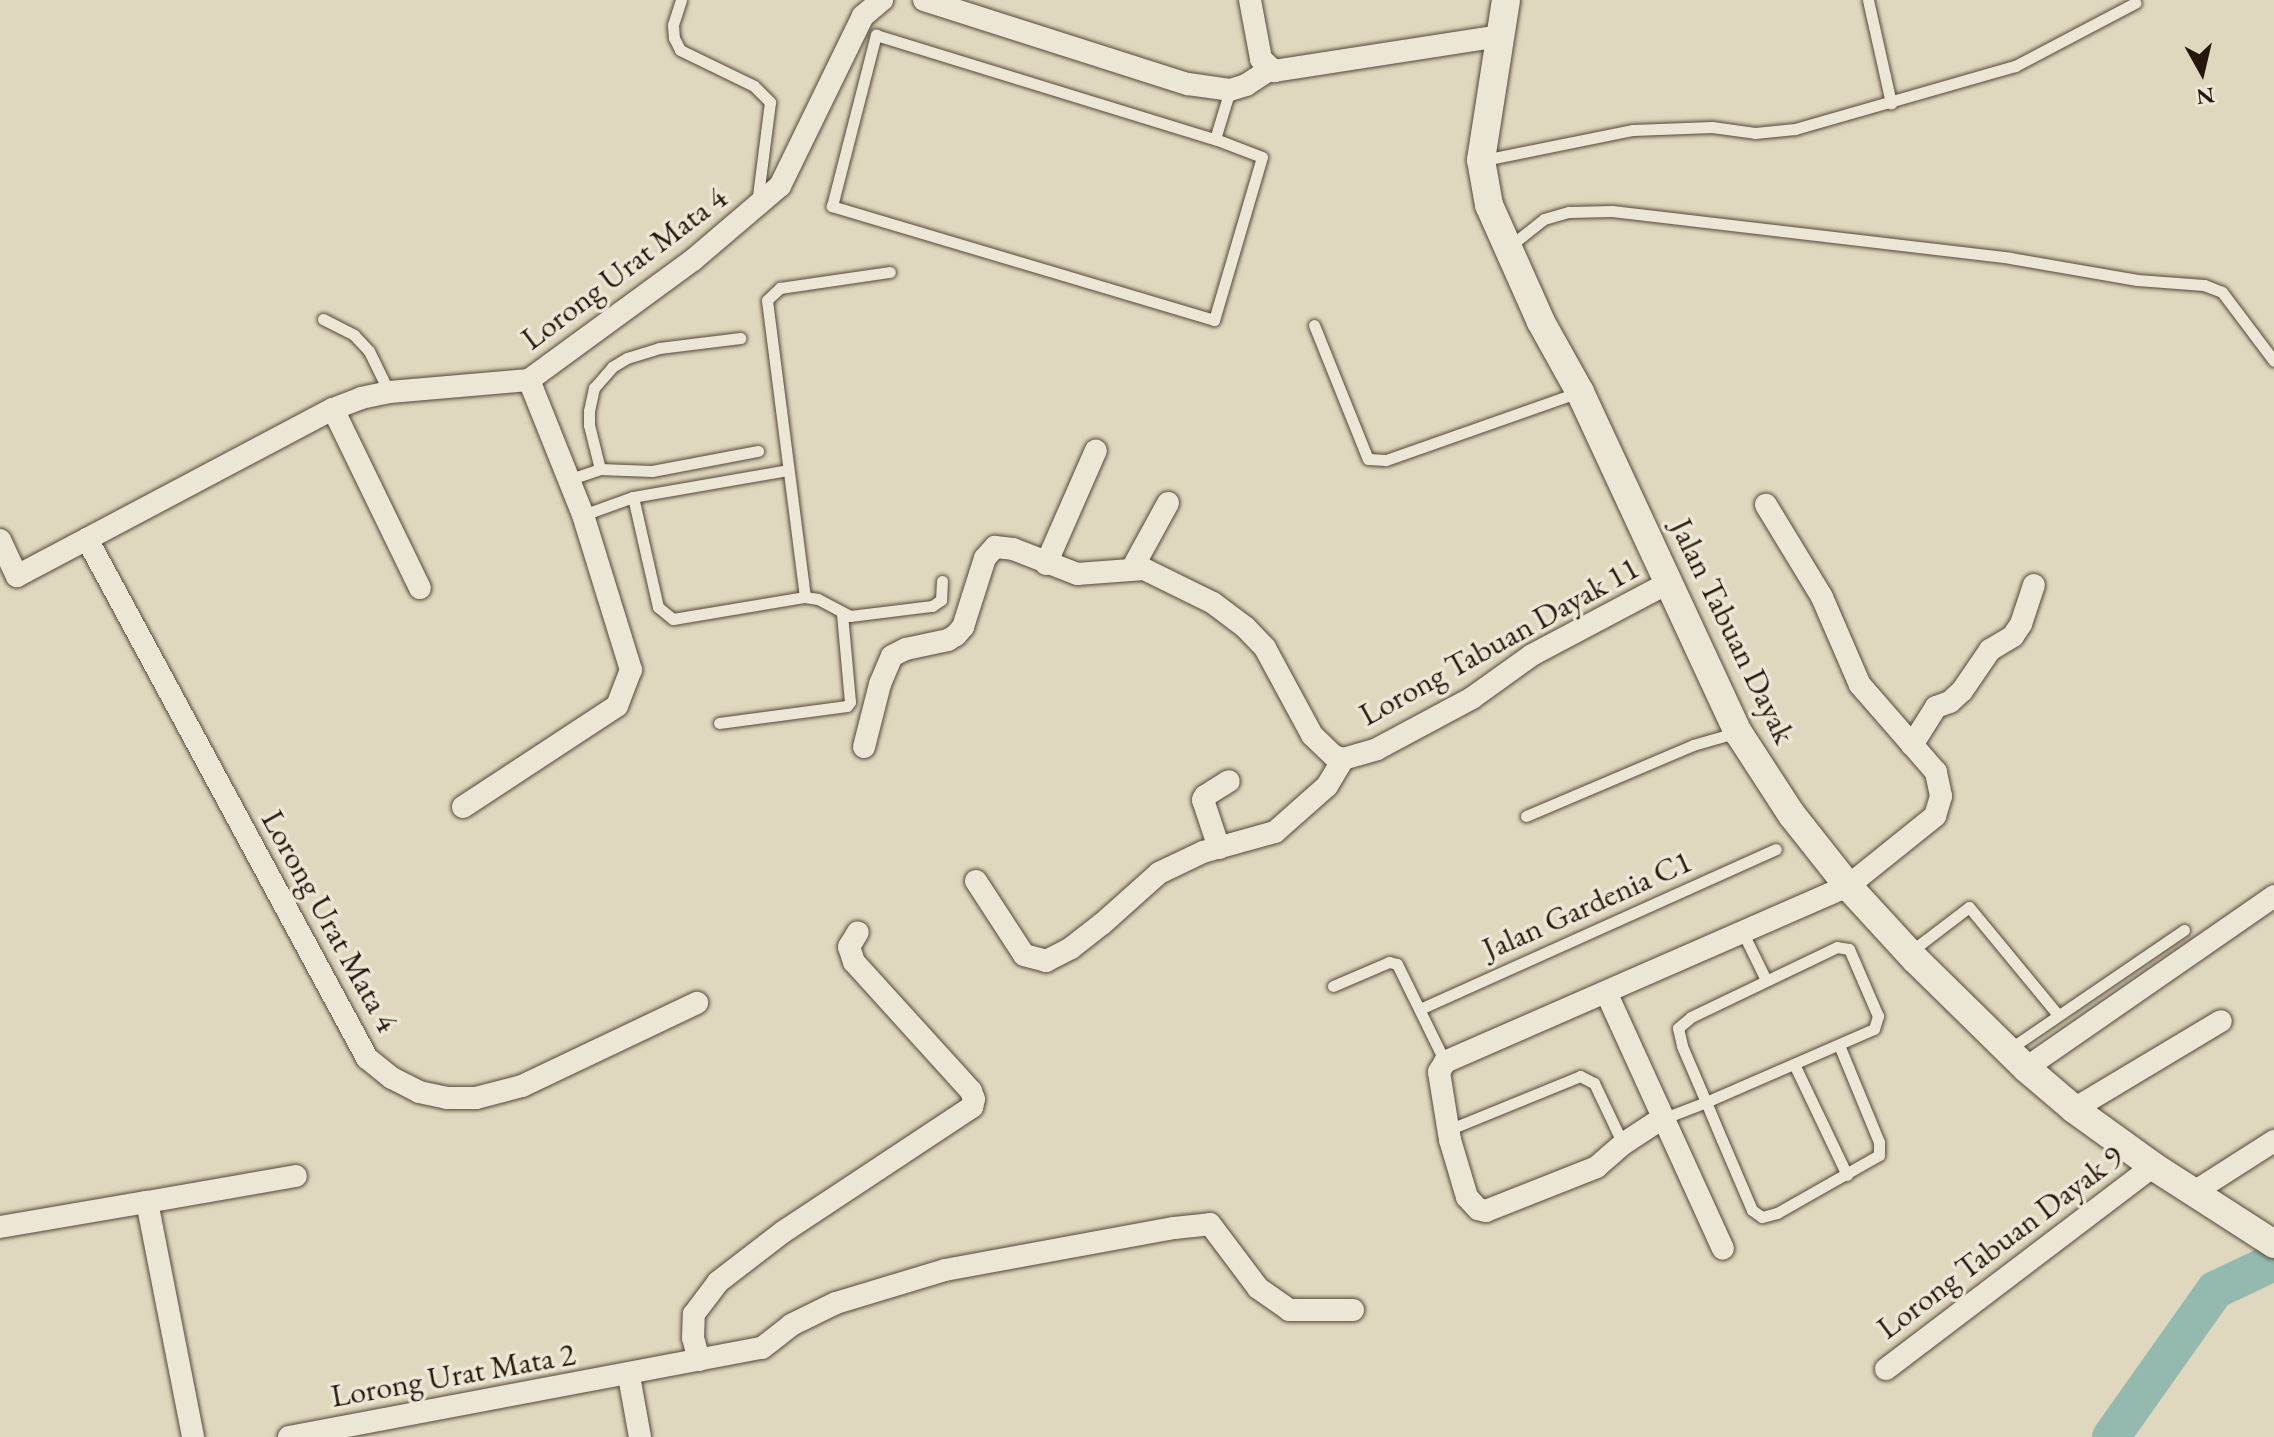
<!DOCTYPE html>
<style>
body{margin:0}
#map{position:relative;width:2274px;height:1437px;overflow:hidden;background:#e0d8be;font-family:"EB Garamond",serif}
div>[style]{position:absolute}
.river>*{height:38px;margin:-19px;padding:0 19px;transform-origin:19px;border-radius:19px;background:#94bab0}
.roads{filter:drop-shadow(0 0 2px #544739) drop-shadow(0 0 2px #544739)}
.service>*{height:11px;margin:-5.5px;padding:0 5.5px;transform-origin:5.5px;border-radius:5.5px;background:#ebe6d5}
.minor>*{height:22px;margin:-11px;padding:0 11px;transform-origin:11px;border-radius:11px;background:#ebe6d5}
.tertiary>*{height:28px;margin:-14px;padding:0 14px;transform-origin:14px;border-radius:14px;background:#ebe6d5}
span{translate:-50% -50%;white-space:nowrap;text-align:center;line-height:1.15;-webkit-text-stroke:7px #ebe6d5;paint-order:stroke}
.street-label{font-size:32px;color:#26170d}
.north{position:absolute;left:2162px;top:32px;width:80px;height:80px;-webkit-text-stroke:6px #ebe6d5;paint-order:stroke;rotate:172deg;font-size:22px;font-weight:700;line-height:32px;text-align:center;color:#26170d}
.north::after{content:'';display:block;margin:auto;width:28px;height:36px;background:#26170d;clip-path:polygon(50% 0,100% 100%,50% 72%,0 100%)}
</style>
<div id="map">
<div class="river">
<i style="left:2111px;top:1437px;width:180px;rotate:-54.7deg"></i>
<i style="left:2215px;top:1290px;width:65px;rotate:-25.4deg"></i>
</div>
<div class="roads">
<div class="service">
<i style="left:681px;top:0;width:26px;rotate:108deg"></i>
<i style="left:673px;top:25px;width:13px;rotate:86deg"></i>
<i style="left:674px;top:38px;width:13px;rotate:63deg"></i>
<i style="left:680px;top:50px;width:82px;rotate:25.9deg"></i>
<i style="left:754px;top:86px;width:23px;rotate:45deg"></i>
<i style="left:770px;top:102px;width:102px;rotate:97.3deg"></i>
<i style="left:1868px;top:0;width:106px;rotate:77.4deg"></i>
<i style="left:1215px;top:139px;width:50px;rotate:21deg"></i>
<i style="left:1262px;top:157px;width:170px;rotate:106.4deg"></i>
<i style="left:1214px;top:320px;width:399px;rotate:-163.4deg"></i>
<i style="left:832px;top:206px;width:177px;rotate:-75.6deg"></i>
<i style="left:876px;top:35px;width:355px;rotate:17.1deg"></i>
<i style="left:1215px;top:139px;width:51px;rotate:-73deg"></i>
<i style="left:1484px;top:160px;width:152px;rotate:-11.4deg"></i>
<i style="left:1633px;top:130px;width:79px;rotate:-2.2deg"></i>
<i style="left:1712px;top:127px;width:43px;rotate:7.9deg"></i>
<i style="left:1755px;top:133px;width:40px;rotate:-5.7deg"></i>
<i style="left:1795px;top:129px;width:229px;rotate:-16deg"></i>
<i style="left:2015px;top:66px;width:136px;rotate:-27.7deg"></i>
<i style="left:1510px;top:246px;width:43px;rotate:-38.5deg"></i>
<i style="left:1544px;top:219px;width:26px;rotate:-16deg"></i>
<i style="left:1569px;top:212px;width:43px;rotate:-1.3deg"></i>
<i style="left:1612px;top:211px;width:401px;rotate:6.7deg"></i>
<i style="left:2010px;top:258px;width:129px;rotate:9.8deg"></i>
<i style="left:2137px;top:280px;width:67px;rotate:4.3deg"></i>
<i style="left:2204px;top:285px;width:19px;rotate:21deg"></i>
<i style="left:2222px;top:292px;width:86px;rotate:53deg"></i>
<i style="left:323px;top:319px;width:35px;rotate:27deg"></i>
<i style="left:354px;top:335px;width:22px;rotate:47deg"></i>
<i style="left:369px;top:351px;width:46px;rotate:64deg"></i>
<i style="left:1314px;top:325px;width:144px;rotate:68.1deg"></i>
<i style="left:1368px;top:459px;width:18px;rotate:3deg"></i>
<i style="left:1386px;top:460px;width:205px;rotate:-19.4deg"></i>
<i style="left:600px;top:469px;width:52px;rotate:2.2deg"></i>
<i style="left:652px;top:471px;width:108px;rotate:-10.7deg"></i>
<i style="left:568px;top:480px;width:34px;rotate:-19deg"></i>
<i style="left:600px;top:469px;width:45px;rotate:-104deg"></i>
<i style="left:589px;top:425px;width:14px;rotate:-90deg"></i>
<i style="left:589px;top:411px;width:24px;rotate:-78deg"></i>
<i style="left:594px;top:388px;width:28px;rotate:-49deg"></i>
<i style="left:612px;top:367px;width:17px;rotate:-31deg"></i>
<i style="left:627px;top:358px;width:34px;rotate:-17deg"></i>
<i style="left:659px;top:348px;width:82px;rotate:-7deg"></i>
<i style="left:633px;top:497px;width:113px;rotate:77.2deg"></i>
<i style="left:658px;top:607px;width:19px;rotate:39deg"></i>
<i style="left:673px;top:619px;width:134px;rotate:-9.5deg"></i>
<i style="left:805px;top:597px;width:13px;rotate:9deg"></i>
<i style="left:818px;top:599px;width:36px;rotate:28deg"></i>
<i style="left:850px;top:616px;width:83px;rotate:-7deg"></i>
<i style="left:932px;top:606px;width:11px;rotate:-34deg"></i>
<i style="left:941px;top:600px;width:19px;rotate:-87deg"></i>
<i style="left:583px;top:515px;width:53px;rotate:-19.8deg"></i>
<i style="left:633px;top:497px;width:157px;rotate:-9.9deg"></i>
<i style="left:805px;top:597px;width:299px;rotate:-97.3deg"></i>
<i style="left:767px;top:300px;width:18px;rotate:-43deg"></i>
<i style="left:780px;top:288px;width:111px;rotate:-8.3deg"></i>
<i style="left:719px;top:723px;width:129px;rotate:-7.6deg"></i>
<i style="left:847px;top:706px;width:5px;rotate:-53deg"></i>
<i style="left:850px;top:702px;width:88px;rotate:-95.2deg"></i>
<i style="left:1526px;top:816px;width:181px;rotate:-23deg"></i>
<i style="left:1693px;top:745px;width:47px;rotate:-16.1deg"></i>
<i style="left:1743px;top:933px;width:52px;rotate:63.9deg"></i>
<i style="left:1910px;top:952px;width:74px;rotate:-37.3deg"></i>
<i style="left:1969px;top:907px;width:140px;rotate:50.5deg"></i>
<i style="left:1333px;top:986px;width:61px;rotate:-23.2deg"></i>
<i style="left:1389px;top:962px;width:8px;rotate:14deg"></i>
<i style="left:1397px;top:964px;width:109px;rotate:63.9deg"></i>
<i style="left:1420px;top:1009px;width:390px;rotate:-24.2deg"></i>
<i style="left:2008px;top:1050px;width:213px;rotate:-34.3deg"></i>
<i style="left:1794px;top:1064px;width:123px;rotate:64.5deg"></i>
<i style="left:1662px;top:1119px;width:47px;rotate:-21.1deg"></i>
<i style="left:1706px;top:1102px;width:183px;rotate:-23.5deg"></i>
<i style="left:1874px;top:1029px;width:14px;rotate:-73deg"></i>
<i style="left:1878px;top:1016px;width:73px;rotate:-113.4deg"></i>
<i style="left:1849px;top:949px;width:12px;rotate:-171deg"></i>
<i style="left:1837px;top:947px;width:162px;rotate:154.4deg"></i>
<i style="left:1691px;top:1017px;width:17px;rotate:140deg"></i>
<i style="left:1678px;top:1028px;width:18px;rotate:77deg"></i>
<i style="left:1682px;top:1046px;width:61px;rotate:66.8deg"></i>
<i style="left:1706px;top:1102px;width:41px;rotate:67.2deg"></i>
<i style="left:1722px;top:1140px;width:76px;rotate:66.8deg"></i>
<i style="left:1752px;top:1210px;width:12px;rotate:35deg"></i>
<i style="left:1762px;top:1217px;width:16px;rotate:-15deg"></i>
<i style="left:1777px;top:1213px;width:117px;rotate:-29.6deg"></i>
<i style="left:1879px;top:1155px;width:13px;rotate:-90deg"></i>
<i style="left:1879px;top:1142px;width:105px;rotate:-112.4deg"></i>
<i style="left:1448px;top:1130px;width:143px;rotate:-22.2deg"></i>
<i style="left:1580px;top:1076px;width:16px;rotate:27deg"></i>
<i style="left:1594px;top:1083px;width:68px;rotate:64.6deg"></i>
</div>
<div class="minor">
<i style="left:924px;top:0;width:277px;rotate:17.7deg"></i>
<i style="left:1188px;top:84px;width:42px;rotate:8.1deg"></i>
<i style="left:1230px;top:90px;width:17px;rotate:-17deg"></i>
<i style="left:1246px;top:85px;width:27px;rotate:-33deg"></i>
<i style="left:1250px;top:0;width:60px;rotate:79.4deg"></i>
<i style="left:1261px;top:59px;width:18px;rotate:43deg"></i>
<i style="left:1274px;top:71px;width:230px;rotate:-8.8deg"></i>
<i style="left:333px;top:409px;width:199px;rotate:64.1deg"></i>
<i style="left:87px;top:539px;width:590px;rotate:61.65deg"></i>
<i style="left:367px;top:1058px;width:32px;rotate:39deg"></i>
<i style="left:392px;top:1078px;width:30px;rotate:27deg"></i>
<i style="left:419px;top:1092px;width:29px;rotate:12deg"></i>
<i style="left:447px;top:1098px;width:29px"></i>
<i style="left:476px;top:1098px;width:48px;rotate:-14.6deg"></i>
<i style="left:522px;top:1086px;width:194px;rotate:-25.4deg"></i>
<i style="left:0;top:540px;width:40px;rotate:65deg"></i>
<i style="left:17px;top:576px;width:357px;rotate:-27.9deg"></i>
<i style="left:333px;top:409px;width:30px;rotate:-21deg"></i>
<i style="left:361px;top:398px;width:29px;rotate:-12deg"></i>
<i style="left:389px;top:392px;width:141px;rotate:-4.9deg"></i>
<i style="left:529px;top:380px;width:203px;rotate:-36.2deg"></i>
<i style="left:693px;top:260px;width:114px;rotate:-40.4deg"></i>
<i style="left:780px;top:186px;width:189px;rotate:-64deg"></i>
<i style="left:863px;top:16px;width:25px;rotate:-40deg"></i>
<i style="left:1046px;top:564px;width:124px;rotate:-66.3deg"></i>
<i style="left:1133px;top:567px;width:73px;rotate:-61.3deg"></i>
<i style="left:1912px;top:745px;width:45px;rotate:-57.7deg"></i>
<i style="left:1936px;top:707px;width:15px;rotate:-20deg"></i>
<i style="left:1950px;top:702px;width:16px;rotate:-43deg"></i>
<i style="left:1962px;top:691px;width:50px;rotate:-55.7deg"></i>
<i style="left:1990px;top:650px;width:27px;rotate:-31deg"></i>
<i style="left:2013px;top:636px;width:14px;rotate:-56deg"></i>
<i style="left:2021px;top:624px;width:41px;rotate:-71.6deg"></i>
<i style="left:864px;top:747px;width:65px;rotate:-75.7deg"></i>
<i style="left:880px;top:684px;width:30px;rotate:-67deg"></i>
<i style="left:892px;top:656px;width:16px;rotate:-27deg"></i>
<i style="left:906px;top:649px;width:43px;rotate:-12.1deg"></i>
<i style="left:948px;top:640px;width:9px;rotate:-32deg"></i>
<i style="left:956px;top:635px;width:11px;rotate:-49deg"></i>
<i style="left:963px;top:627px;width:72px;rotate:-72.3deg"></i>
<i style="left:985px;top:558px;width:15px;rotate:-48deg"></i>
<i style="left:995px;top:547px;width:18px;rotate:6deg"></i>
<i style="left:1013px;top:549px;width:69px;rotate:21.3deg"></i>
<i style="left:1077px;top:574px;width:67px;rotate:-4.3deg"></i>
<i style="left:1144px;top:569px;width:77px;rotate:26.2deg"></i>
<i style="left:1213px;top:603px;width:40px;rotate:37deg"></i>
<i style="left:1245px;top:627px;width:29px;rotate:46deg"></i>
<i style="left:1265px;top:648px;width:99px;rotate:61.6deg"></i>
<i style="left:1312px;top:735px;width:30px;rotate:44deg"></i>
<i style="left:1334px;top:756px;width:9px;rotate:18deg"></i>
<i style="left:1343px;top:759px;width:35px;rotate:-16deg"></i>
<i style="left:1377px;top:749px;width:108px;rotate:-28.2deg"></i>
<i style="left:1472px;top:698px;width:74px;rotate:-35.6deg"></i>
<i style="left:1532px;top:655px;width:156px;rotate:-27.9deg"></i>
<i style="left:463px;top:807px;width:184px;rotate:-33.3deg"></i>
<i style="left:617px;top:706px;width:39px;rotate:-69deg"></i>
<i style="left:631px;top:670px;width:162px;rotate:-107.2deg"></i>
<i style="left:583px;top:515px;width:145px;rotate:-111.8deg"></i>
<i style="left:1219px;top:848px;width:51px;rotate:-108.4deg"></i>
<i style="left:1203px;top:800px;width:4px;rotate:-63deg"></i>
<i style="left:1205px;top:796px;width:28px;rotate:-32deg"></i>
<i style="left:976px;top:881px;width:88px;rotate:57deg"></i>
<i style="left:1024px;top:955px;width:23px;rotate:15deg"></i>
<i style="left:1046px;top:961px;width:28px;rotate:-27deg"></i>
<i style="left:1071px;top:948px;width:39px;rotate:-38deg"></i>
<i style="left:1102px;top:924px;width:76px;rotate:-41.8deg"></i>
<i style="left:1159px;top:873px;width:49px;rotate:-25.5deg"></i>
<i style="left:1203px;top:852px;width:75px;rotate:-15.5deg"></i>
<i style="left:1275px;top:832px;width:69px;rotate:-41.5deg"></i>
<i style="left:1327px;top:786px;width:31px;rotate:-59deg"></i>
<i style="left:1606px;top:992px;width:282px;rotate:65.5deg"></i>
<i style="left:2026px;top:1068px;width:302px;rotate:-34.7deg"></i>
<i style="left:2074px;top:1109px;width:171px;rotate:-30.9deg"></i>
<i style="left:1661px;top:1119px;width:45px;rotate:146.7deg"></i>
<i style="left:1623px;top:1144px;width:35px;rotate:139deg"></i>
<i style="left:1597px;top:1167px;width:119px;rotate:158.4deg"></i>
<i style="left:1486px;top:1211px;width:8px;rotate:-166deg"></i>
<i style="left:1478px;top:1209px;width:16px;rotate:-133deg"></i>
<i style="left:1467px;top:1197px;width:59px;rotate:-106.6deg"></i>
<i style="left:1450px;top:1140px;width:69px;rotate:-99.2deg"></i>
<i style="left:1439px;top:1072px;width:12px;rotate:-59deg"></i>
<i style="left:1445px;top:1062px;width:440px;rotate:-23.6deg"></i>
<i style="left:1848px;top:886px;width:112px;rotate:-38.8deg"></i>
<i style="left:1935px;top:816px;width:21px;rotate:-73deg"></i>
<i style="left:1941px;top:796px;width:25px;rotate:-102deg"></i>
<i style="left:1936px;top:772px;width:116px;rotate:-131.1deg"></i>
<i style="left:1860px;top:685px;width:96px;rotate:-113.4deg"></i>
<i style="left:1822px;top:597px;width:108px;rotate:-121.3deg"></i>
<i style="left:2194px;top:1192px;width:95px;rotate:-32.5deg"></i>
<i style="left:147px;top:1202px;width:151px;rotate:-9.9deg"></i>
<i style="left:0;top:1227px;width:149px;rotate:-9.7deg"></i>
<i style="left:147px;top:1202px;width:239px;rotate:78.9deg"></i>
<i style="left:699px;top:1360px;width:23px;rotate:-105deg"></i>
<i style="left:693px;top:1338px;width:24px;rotate:-88deg"></i>
<i style="left:694px;top:1314px;width:40px;rotate:-53deg"></i>
<i style="left:718px;top:1282px;width:82px;rotate:-37.6deg"></i>
<i style="left:783px;top:1232px;width:227px;rotate:-33.5deg"></i>
<i style="left:972px;top:1107px;width:8px;rotate:-76deg"></i>
<i style="left:974px;top:1099px;width:9px;rotate:-111deg"></i>
<i style="left:971px;top:1091px;width:174px;rotate:-132.2deg"></i>
<i style="left:854px;top:962px;width:16px;rotate:-108deg"></i>
<i style="left:849px;top:947px;width:17px;rotate:-59deg"></i>
<i style="left:1886px;top:1369px;width:335px;rotate:-37.2deg"></i>
<i style="left:629px;top:1376px;width:62px;rotate:79.8deg"></i>
<i style="left:289px;top:1437px;width:481px;rotate:-10.7deg"></i>
<i style="left:762px;top:1348px;width:37px;rotate:-38deg"></i>
<i style="left:791px;top:1325px;width:50px;rotate:-26.1deg"></i>
<i style="left:836px;top:1303px;width:114px;rotate:-16.8deg"></i>
<i style="left:945px;top:1270px;width:233px;rotate:-10.4deg"></i>
<i style="left:1174px;top:1228px;width:36px;rotate:-6deg"></i>
<i style="left:1210px;top:1224px;width:80px;rotate:53.1deg"></i>
<i style="left:1258px;top:1288px;width:38px;rotate:35deg"></i>
<i style="left:1289px;top:1310px;width:64px"></i>
</div>
<div class="tertiary">
<i style="left:1506px;top:0;width:162px;rotate:98.9deg"></i>
<i style="left:1481px;top:160px;width:46px;rotate:79.9deg"></i>
<i style="left:1489px;top:205px;width:128px;rotate:66deg"></i>
<i style="left:1541px;top:322px;width:80px;rotate:60.9deg"></i>
<i style="left:1580px;top:392px;width:375px;rotate:65.1deg"></i>
<i style="left:1738px;top:732px;width:99px;rotate:57deg"></i>
<i style="left:1792px;top:815px;width:90px;rotate:51.7deg"></i>
<i style="left:1848px;top:886px;width:99px;rotate:47.5deg"></i>
<i style="left:1915px;top:959px;width:156px;rotate:44.5deg"></i>
<i style="left:2026px;top:1068px;width:63px;rotate:40.5deg"></i>
<i style="left:2074px;top:1109px;width:97px;rotate:35.8deg"></i>
<i style="left:2153px;top:1166px;width:144px;rotate:32.8deg"></i>
</div>
</div>
<div class="street-label">
<span style="left:624px;top:268px;rotate:-37deg">Lorong Urat Mata 4</span>
<span style="left:1733px;top:631px;rotate:64deg">Jalan Tabuan Dayak</span>
<span style="left:1499px;top:641px;rotate:-29deg">Lorong Tabuan Dayak 11</span>
<span style="left:1587px;top:905px;rotate:-24deg">Jalan Gardenia C1</span>
<span style="left:330px;top:921px;rotate:61deg">Lorong Urat Mata 4</span>
<span style="left:2000px;top:1242px;rotate:-37deg">Lorong Tabuan Dayak 9</span>
<span style="left:453px;top:1375px;rotate:-10deg">Lorong Urat Mata 2</span>
</div>
<div class="north">N</div>
</div>
